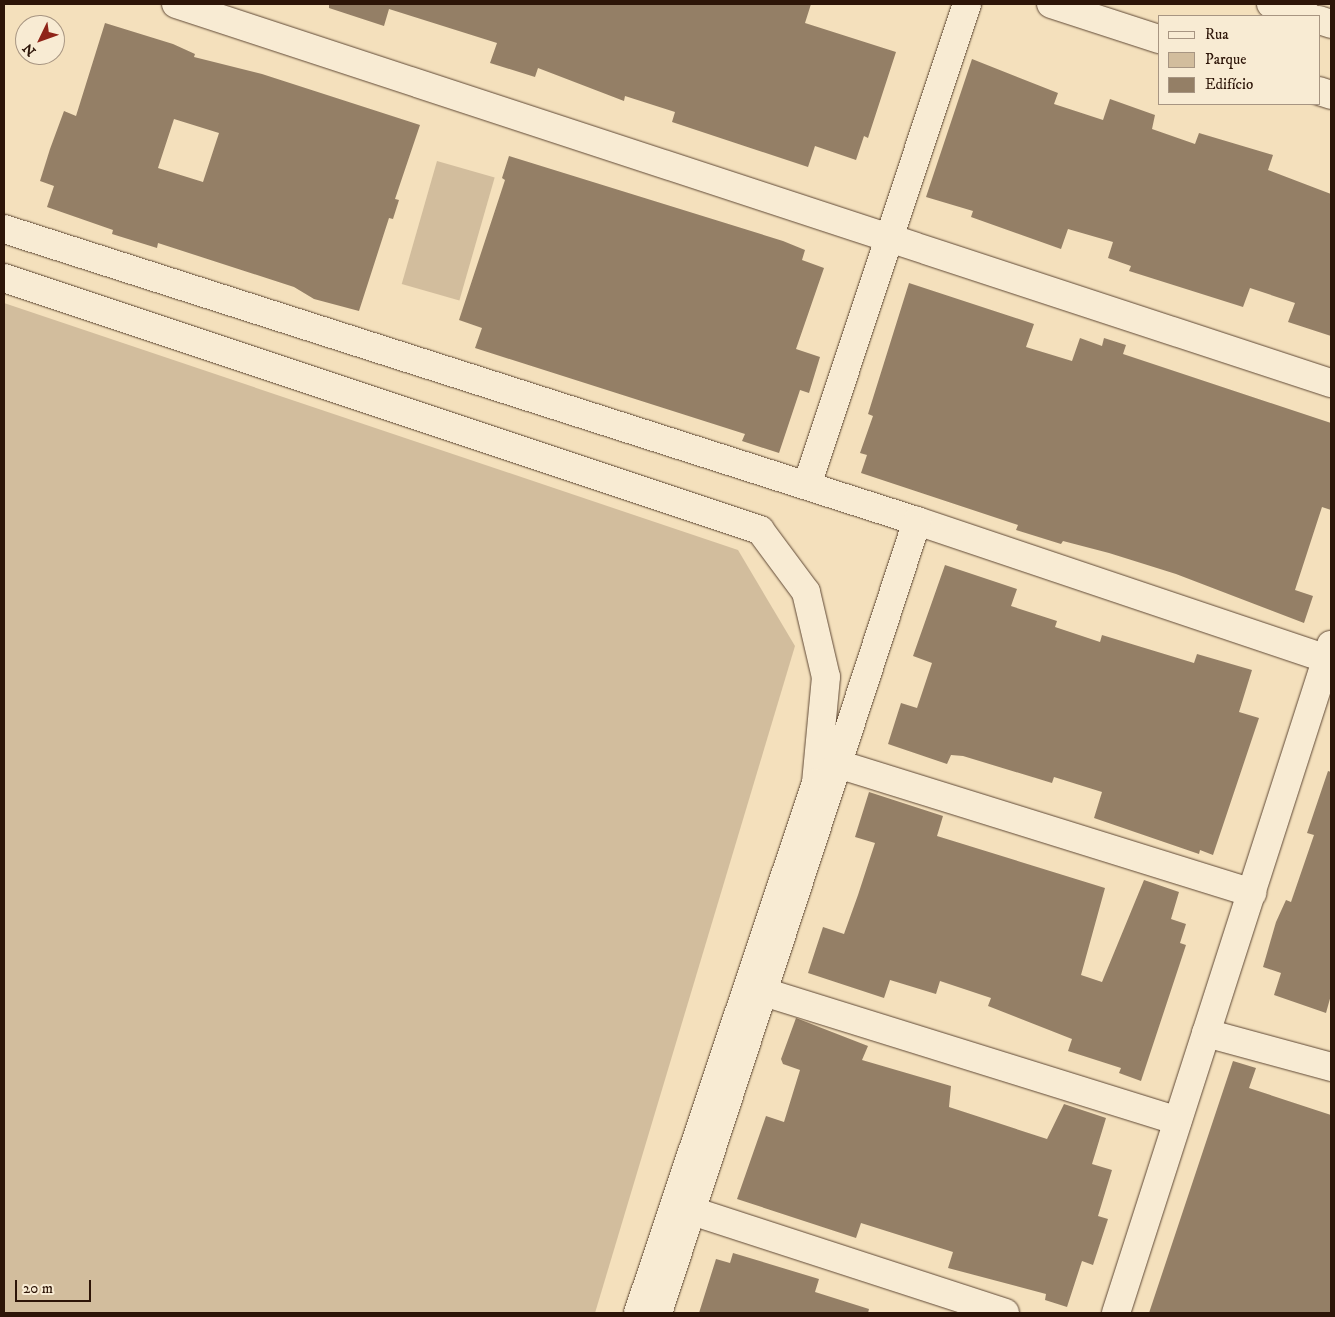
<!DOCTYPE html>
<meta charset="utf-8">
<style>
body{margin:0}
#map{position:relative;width:1335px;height:1317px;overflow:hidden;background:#f4e0bc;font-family:"IM FELL DW Pica",serif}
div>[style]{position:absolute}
.green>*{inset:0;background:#d2bd9d;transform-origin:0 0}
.building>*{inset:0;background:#947f66}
.roads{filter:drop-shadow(0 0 1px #5f4835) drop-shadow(0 0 1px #5f4835)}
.street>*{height:28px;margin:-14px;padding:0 14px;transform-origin:14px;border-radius:14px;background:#f8ebd3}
.secondary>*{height:28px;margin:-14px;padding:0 14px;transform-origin:14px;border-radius:14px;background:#f8ebd3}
span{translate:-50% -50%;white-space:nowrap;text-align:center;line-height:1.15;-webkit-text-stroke:4px #f8ebd3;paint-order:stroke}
.frame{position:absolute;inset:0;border:5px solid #2d1508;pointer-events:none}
.legend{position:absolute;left:1158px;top:15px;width:162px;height:90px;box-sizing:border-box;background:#f8ebd3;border:1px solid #a79582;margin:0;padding:6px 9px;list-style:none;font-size:15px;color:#2d1508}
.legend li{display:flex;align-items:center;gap:10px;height:25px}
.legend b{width:25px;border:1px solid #a79582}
.north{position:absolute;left:15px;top:15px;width:50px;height:50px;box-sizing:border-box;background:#f8ebd3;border:1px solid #a79582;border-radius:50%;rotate:228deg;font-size:14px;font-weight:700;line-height:20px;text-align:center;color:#2d1508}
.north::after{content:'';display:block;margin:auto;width:18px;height:22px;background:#8f2418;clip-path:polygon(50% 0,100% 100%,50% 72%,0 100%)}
.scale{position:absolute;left:15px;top:1280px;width:76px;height:22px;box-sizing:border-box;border:2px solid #2d1508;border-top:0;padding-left:6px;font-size:15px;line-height:18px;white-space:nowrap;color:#2d1508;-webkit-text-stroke:4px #f8ebd3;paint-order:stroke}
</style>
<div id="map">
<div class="green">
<i style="left:437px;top:161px;width:60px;height:128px;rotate:16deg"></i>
<i style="clip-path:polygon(4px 303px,738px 550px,795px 646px,595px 1313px,4px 1313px)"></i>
</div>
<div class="building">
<i style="clip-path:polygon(329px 4px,811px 4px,805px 23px,896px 52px,868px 138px,864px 136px,856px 160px,815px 146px,808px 167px,672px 122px,675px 112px,625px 96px,624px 101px,538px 68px,535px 77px,490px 63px,497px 43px,389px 9px,384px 26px,329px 8px)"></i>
<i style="clip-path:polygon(evenodd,105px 23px,173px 44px,195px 54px,194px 57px,262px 74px,420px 125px,395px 199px,399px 200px,393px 219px,389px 218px,359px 311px,314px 299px,294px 287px,158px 243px,157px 248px,112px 234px,113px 230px,47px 207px,54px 186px,40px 181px,50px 149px,64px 111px,76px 116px,105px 23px,174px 119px,219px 133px,203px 182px,158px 168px,174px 119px)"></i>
<i style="clip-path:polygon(972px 59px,1058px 93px,1054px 104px,1103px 120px,1110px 99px,1155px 115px,1152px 129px,1195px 144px,1199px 133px,1273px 155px,1268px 170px,1331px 194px,1331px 336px,1288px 322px,1295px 303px,1250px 288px,1243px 307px,1129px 271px,1131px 266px,1108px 258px,1113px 242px,1068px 229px,1061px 249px,971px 217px,973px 211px,926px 197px)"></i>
<i style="clip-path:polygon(509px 156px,783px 241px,805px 250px,802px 260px,824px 268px,796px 349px,820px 357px,809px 393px,800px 390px,779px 453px,742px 441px,745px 434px,475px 348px,482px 328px,459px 320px,505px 180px,502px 178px)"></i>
<i style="clip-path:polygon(909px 283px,1034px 324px,1026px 347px,1072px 361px,1080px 338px,1102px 346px,1104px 338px,1126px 345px,1123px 354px,1331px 423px,1331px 510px,1322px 507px,1295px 590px,1313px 596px,1304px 623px,1176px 574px,1109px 553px,1063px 541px,1061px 544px,1016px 530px,1018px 525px,861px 473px,867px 455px,860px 453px,873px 416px,868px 414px)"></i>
<i style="clip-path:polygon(945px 565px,1017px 589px,1011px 606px,1057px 621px,1055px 627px,1100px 642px,1102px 635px,1194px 663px,1197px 654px,1252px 670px,1239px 712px,1259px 718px,1213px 855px,1200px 850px,1199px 854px,1094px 818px,1102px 792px,1054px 777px,1052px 783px,963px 756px,951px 755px,947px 764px,888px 744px,901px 703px,917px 708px,932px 663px,913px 656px)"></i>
<i style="clip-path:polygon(1328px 771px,1331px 772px,1331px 995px,1326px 1013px,1274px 995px,1281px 973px,1263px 967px,1276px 922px,1286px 900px,1291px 902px,1314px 835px,1307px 833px)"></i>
<i style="clip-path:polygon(869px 792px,943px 816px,937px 836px,1105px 888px,1081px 975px,1102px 982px,1144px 880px,1179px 892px,1171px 919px,1186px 924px,1180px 943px,1186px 945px,1141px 1081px,1119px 1073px,1121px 1068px,1068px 1051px,1072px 1039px,988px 1006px,991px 998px,940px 981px,936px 994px,890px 980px,884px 998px,808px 973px,823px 927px,844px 934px,858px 895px,875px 843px,855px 837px)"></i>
<i style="clip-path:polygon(796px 1018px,868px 1046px,862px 1060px,951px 1086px,949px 1107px,1047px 1139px,1064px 1104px,1106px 1118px,1092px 1164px,1112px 1170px,1098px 1216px,1108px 1219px,1093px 1265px,1082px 1261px,1067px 1307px,1045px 1300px,1046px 1294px,948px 1268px,953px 1252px,861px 1223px,856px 1238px,737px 1199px,766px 1116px,784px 1122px,800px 1070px,783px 1064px,781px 1059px)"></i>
<i style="clip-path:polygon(1233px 1061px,1256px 1068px,1249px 1088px,1331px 1115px,1331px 1313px,1149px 1313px)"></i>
<i style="clip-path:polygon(733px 1253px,819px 1279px,815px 1292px,869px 1309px,868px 1313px,699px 1313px,716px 1259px,730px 1263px)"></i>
</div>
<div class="roads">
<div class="street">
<i style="left:176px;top:4px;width:1216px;rotate:18.17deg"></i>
<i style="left:4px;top:278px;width:797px;rotate:18.43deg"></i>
<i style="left:760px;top:530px;width:77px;rotate:53.4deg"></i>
<i style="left:806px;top:592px;width:87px;rotate:76.8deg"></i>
<i style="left:826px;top:677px;width:106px;rotate:95.4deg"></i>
<i style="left:816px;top:783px;width:559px;rotate:108.56deg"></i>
<i style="left:807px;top:485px;width:507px;rotate:-71.6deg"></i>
<i style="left:917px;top:521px;width:433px;rotate:18.6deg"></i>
<i style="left:838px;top:764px;width:434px;rotate:17.3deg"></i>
<i style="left:764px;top:992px;width:433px;rotate:17.3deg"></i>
<i style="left:1206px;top:1033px;width:130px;rotate:15.2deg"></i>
<i style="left:692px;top:1211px;width:329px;rotate:18deg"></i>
<i style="left:1116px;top:1313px;width:702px;rotate:-72.16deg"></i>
</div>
<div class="secondary">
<i style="left:1051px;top:4px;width:114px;rotate:18deg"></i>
<i style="left:1271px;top:4px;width:39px;rotate:18deg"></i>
<i style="left:1319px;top:20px;width:13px;rotate:18deg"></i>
<i style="left:1319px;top:91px;width:13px;rotate:18deg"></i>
<i style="left:4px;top:229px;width:959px;rotate:17.74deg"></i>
<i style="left:917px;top:521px;width:833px;rotate:108.11deg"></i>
</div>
</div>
<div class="frame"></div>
<ul class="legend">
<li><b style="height:6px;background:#f8ebd3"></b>Rua</li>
<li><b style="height:14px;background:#d2bd9d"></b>Parque</li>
<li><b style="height:14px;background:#947f66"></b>Edifício</li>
</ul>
<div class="north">N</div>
<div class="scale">20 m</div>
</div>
